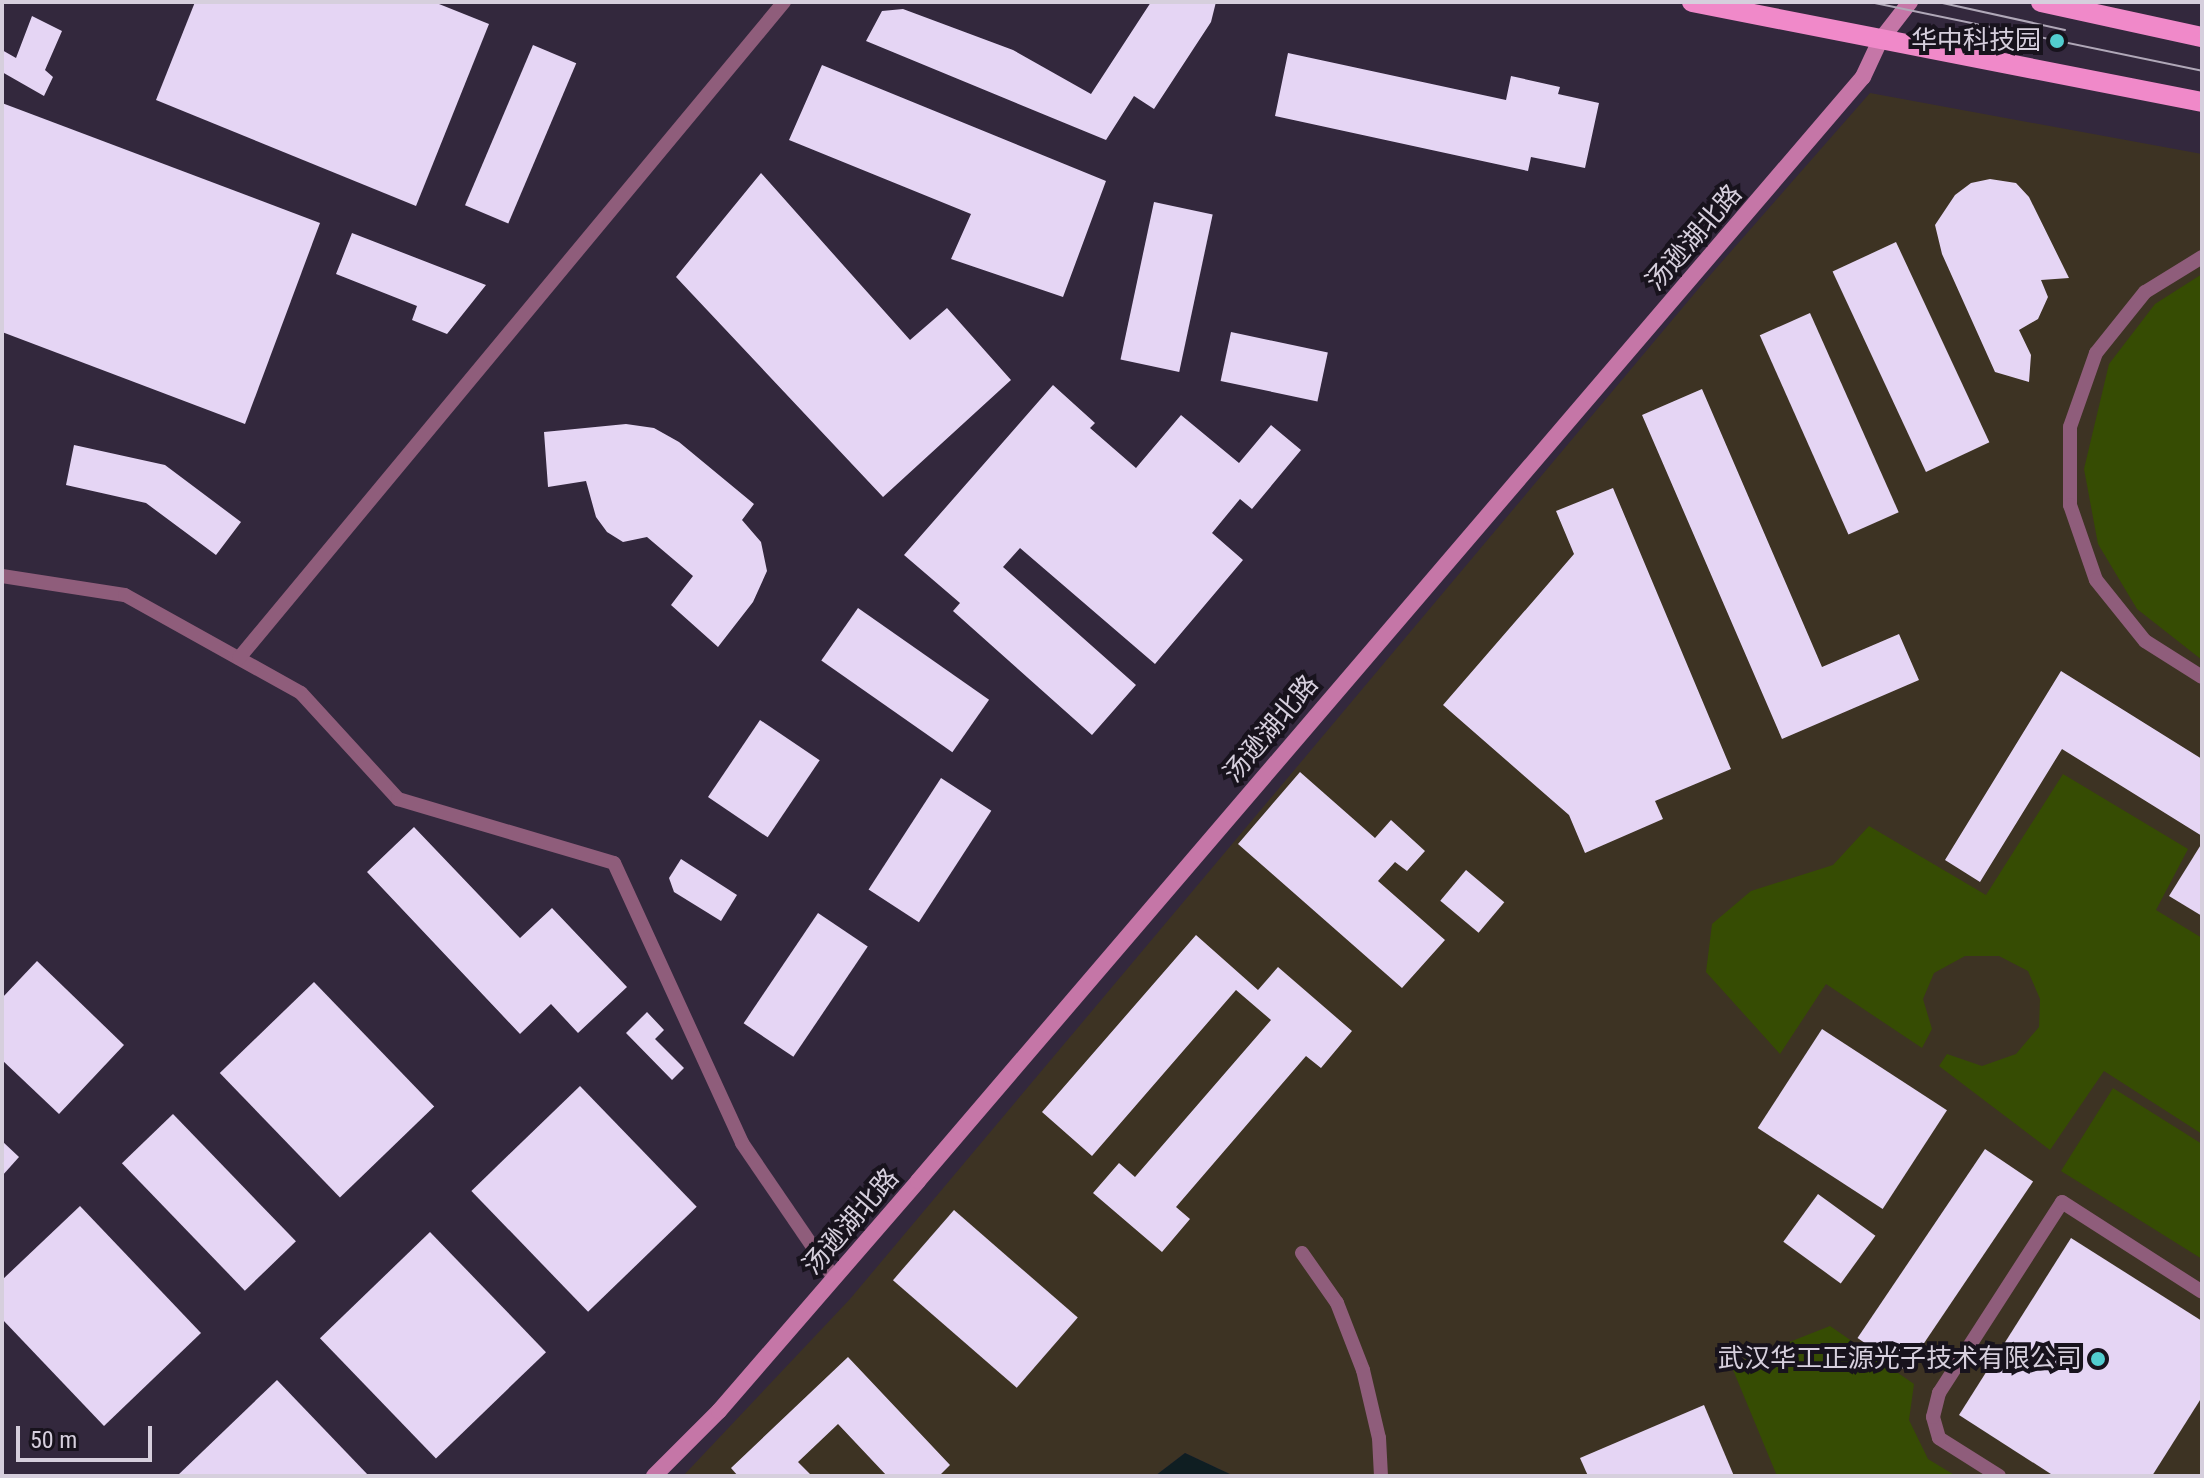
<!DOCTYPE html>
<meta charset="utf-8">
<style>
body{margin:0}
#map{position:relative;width:2204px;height:1478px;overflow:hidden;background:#33283d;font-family:"Roboto Condensed","Noto Sans SC",sans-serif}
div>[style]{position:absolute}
.industrial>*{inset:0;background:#3d3323}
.green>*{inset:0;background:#364c03}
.water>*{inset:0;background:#0f1e22}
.building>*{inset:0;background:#e5d5f4;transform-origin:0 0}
.minor>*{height:14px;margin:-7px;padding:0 7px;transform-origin:7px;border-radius:7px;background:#8f5d7b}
.secondary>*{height:16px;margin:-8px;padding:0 8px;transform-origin:8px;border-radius:8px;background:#c576a7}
.primary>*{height:20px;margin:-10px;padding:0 10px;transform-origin:10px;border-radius:10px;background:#f089c9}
.tram>*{height:2px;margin:-1px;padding:0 1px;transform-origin:1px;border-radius:1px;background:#b0a8b8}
.dots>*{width:22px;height:22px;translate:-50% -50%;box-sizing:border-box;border:4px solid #18131d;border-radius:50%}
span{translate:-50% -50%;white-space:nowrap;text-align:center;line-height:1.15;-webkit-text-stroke:8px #18131d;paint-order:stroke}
.poi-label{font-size:26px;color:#d6cfdd}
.right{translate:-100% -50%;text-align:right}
.street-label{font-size:26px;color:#d6cfdd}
.frame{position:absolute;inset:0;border:4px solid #d6cfdd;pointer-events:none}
.scale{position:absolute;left:16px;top:1426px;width:136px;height:36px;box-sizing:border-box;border:4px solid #d6cfdd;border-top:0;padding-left:10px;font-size:24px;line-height:28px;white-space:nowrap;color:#d6cfdd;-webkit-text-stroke:6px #18131d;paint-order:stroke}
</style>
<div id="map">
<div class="industrial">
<i style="clip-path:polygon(1870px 93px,2202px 154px,2202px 1476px,1234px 1476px,1185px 1453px,1155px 1476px,683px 1476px,850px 1299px,1705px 281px)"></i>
</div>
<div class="green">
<i style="clip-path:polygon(2202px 274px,2202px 660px,2137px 609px,2098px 544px,2084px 469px,2109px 364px,2155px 304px)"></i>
<i style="clip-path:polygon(2063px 774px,2188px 849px,2156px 910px,2202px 938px,2202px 1134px,2104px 1071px,2050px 1150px,1939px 1066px,1947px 1054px,1982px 1066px,2016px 1054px,2039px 1027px,2040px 999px,2028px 971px,1999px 956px,1965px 956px,1934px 973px,1923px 999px,1932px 1029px,1922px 1048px,1826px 984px,1780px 1054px,1706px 972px,1712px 924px,1751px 891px,1833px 865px,1869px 826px,1986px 895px)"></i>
<i style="clip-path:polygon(2113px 1088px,2202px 1144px,2202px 1259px,2061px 1171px)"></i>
<i style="clip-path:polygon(1830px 1326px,1914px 1384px,1909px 1420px,1928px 1459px,1956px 1476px,1777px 1476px,1731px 1365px)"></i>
</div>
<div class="water">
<i style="clip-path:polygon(1185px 1453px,1234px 1476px,1155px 1476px)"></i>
</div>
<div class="building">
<i style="clip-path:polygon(195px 2px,434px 2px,489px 24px,416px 206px,156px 100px)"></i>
<i style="clip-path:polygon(1151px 2px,1216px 2px,1211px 22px,1154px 109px,1134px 96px,1106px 140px,866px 41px,882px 11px,903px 9px,1013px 50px,1091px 94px)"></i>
<i style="clip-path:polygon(32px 16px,62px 31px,45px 70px,53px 77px,44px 96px,2px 72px,2px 50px,16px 58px)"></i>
<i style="left:533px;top:45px;width:47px;height:174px;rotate:23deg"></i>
<i style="clip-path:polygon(1288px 53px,1506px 100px,1511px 76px,1560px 87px,1558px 94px,1599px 103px,1585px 168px,1531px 157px,1528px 171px,1275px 116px)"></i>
<i style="clip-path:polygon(822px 65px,1106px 181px,1063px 297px,951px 259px,971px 214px,789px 140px)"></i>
<i style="clip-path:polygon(2px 103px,320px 223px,245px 424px,2px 332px)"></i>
<i style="clip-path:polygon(761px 173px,910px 340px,947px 308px,1011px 380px,883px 497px,676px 277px)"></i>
<i style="clip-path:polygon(1990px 179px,2016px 183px,2029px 197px,2069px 278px,2041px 280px,2048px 297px,2038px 319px,2019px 330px,2031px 355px,2029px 382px,1995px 372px,1942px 254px,1935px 225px,1955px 195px,1971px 183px)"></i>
<i style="left:1154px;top:202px;width:60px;height:161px;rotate:12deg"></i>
<i style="clip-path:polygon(352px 233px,486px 285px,447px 334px,412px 320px,417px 306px,336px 274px)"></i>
<i style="left:1896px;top:242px;width:221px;height:70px;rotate:65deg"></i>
<i style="left:1810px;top:313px;width:218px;height:55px;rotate:66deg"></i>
<i style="left:1231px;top:332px;width:99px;height:50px;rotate:12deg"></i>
<i style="clip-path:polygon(1053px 385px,1095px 423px,1090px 428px,1136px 468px,1181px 415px,1239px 463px,1271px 425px,1301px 450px,1252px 509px,1240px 499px,1212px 533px,1243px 560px,1155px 664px,1020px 548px,1003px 567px,1136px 685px,1092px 735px,953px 611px,960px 603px,904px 555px)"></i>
<i style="clip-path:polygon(1702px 389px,1822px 667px,1899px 634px,1919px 680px,1782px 739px,1642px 415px)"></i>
<i style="clip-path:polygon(626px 424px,654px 428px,679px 442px,754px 504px,742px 520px,761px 542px,767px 571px,753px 602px,718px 647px,671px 605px,693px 576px,647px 537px,623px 542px,607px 532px,596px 517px,586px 481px,548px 487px,544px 432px)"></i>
<i style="clip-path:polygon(74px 445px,165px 465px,241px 522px,216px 555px,146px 503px,66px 485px)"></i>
<i style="clip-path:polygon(1613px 488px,1731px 769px,1655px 801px,1663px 819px,1585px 853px,1569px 815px,1443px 705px,1574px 554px,1556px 511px)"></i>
<i style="left:858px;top:608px;width:160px;height:64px;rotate:35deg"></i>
<i style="clip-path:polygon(2061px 671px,2202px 759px,2202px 836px,2062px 749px,1980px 882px,1945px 860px)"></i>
<i style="left:760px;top:720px;width:72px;height:93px;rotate:34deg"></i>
<i style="clip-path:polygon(1300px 772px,1375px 838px,1391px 820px,1425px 851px,1407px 871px,1395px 862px,1378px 881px,1445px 940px,1402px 988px,1238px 844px)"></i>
<i style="left:941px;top:778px;width:60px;height:133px;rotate:33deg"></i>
<i style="clip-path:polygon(414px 827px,520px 938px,552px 908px,627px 987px,578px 1033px,551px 1004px,520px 1034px,367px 872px)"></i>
<i style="clip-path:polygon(2202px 843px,2202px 916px,2169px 896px)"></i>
<i style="clip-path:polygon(681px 859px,737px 895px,721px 921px,674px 892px,669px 878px)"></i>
<i style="left:1466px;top:870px;width:50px;height:40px;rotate:40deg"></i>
<i style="left:818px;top:913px;width:60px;height:133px;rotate:34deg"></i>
<i style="clip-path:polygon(1196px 935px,1258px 990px,1278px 967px,1352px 1031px,1321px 1068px,1306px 1056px,1176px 1207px,1190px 1219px,1162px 1252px,1093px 1193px,1119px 1163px,1135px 1177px,1271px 1020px,1236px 990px,1092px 1156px,1042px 1112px)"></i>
<i style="clip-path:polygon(37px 961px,124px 1045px,59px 1114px,2px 1060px,2px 998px)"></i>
<i style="left:314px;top:982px;width:173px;height:131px;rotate:46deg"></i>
<i style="clip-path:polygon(647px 1012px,664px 1030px,655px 1039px,684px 1068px,672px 1080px,626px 1033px)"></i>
<i style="left:1822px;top:1029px;width:149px;height:118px;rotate:33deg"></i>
<i style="left:580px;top:1086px;width:168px;height:151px;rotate:46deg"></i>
<i style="left:173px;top:1114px;width:177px;height:71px;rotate:46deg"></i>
<i style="clip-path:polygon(2px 1141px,19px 1157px,2px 1176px)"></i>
<i style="left:1985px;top:1149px;width:58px;height:228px;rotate:34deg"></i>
<i style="left:1818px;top:1194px;width:71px;height:59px;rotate:36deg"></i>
<i style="clip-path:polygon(80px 1206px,201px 1333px,104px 1426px,2px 1319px,2px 1280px)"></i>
<i style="left:954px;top:1210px;width:164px;height:93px;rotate:41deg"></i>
<i style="left:430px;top:1232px;width:167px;height:153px;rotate:46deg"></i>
<i style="clip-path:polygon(2071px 1238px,2202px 1321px,2202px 1397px,2152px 1476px,2054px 1476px,1959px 1415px)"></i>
<i style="clip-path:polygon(848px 1357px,950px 1465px,939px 1476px,887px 1476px,838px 1424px,798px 1462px,812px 1476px,738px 1476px,731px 1468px)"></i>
<i style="clip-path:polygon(277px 1380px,369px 1476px,177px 1476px)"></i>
<i style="clip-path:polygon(1704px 1405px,1734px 1476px,1588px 1476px,1580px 1458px)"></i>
</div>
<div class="minor">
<i style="left:2202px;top:257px;width:67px;rotate:148.4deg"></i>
<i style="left:2145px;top:292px;width:78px;rotate:128.8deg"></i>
<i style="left:2096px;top:353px;width:78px;rotate:109.4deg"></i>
<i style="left:2070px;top:427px;width:78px;rotate:90deg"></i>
<i style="left:2070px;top:505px;width:79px;rotate:70.9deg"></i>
<i style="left:2096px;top:580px;width:78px;rotate:51.2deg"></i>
<i style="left:2145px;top:641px;width:67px;rotate:32.3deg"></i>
<i style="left:2px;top:576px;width:124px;rotate:8.8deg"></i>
<i style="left:125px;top:595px;width:201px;rotate:29.1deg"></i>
<i style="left:301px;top:693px;width:144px;rotate:47.5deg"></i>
<i style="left:398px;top:799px;width:225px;rotate:16.5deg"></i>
<i style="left:614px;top:863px;width:308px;rotate:65.4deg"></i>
<i style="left:742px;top:1143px;width:163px;rotate:55.7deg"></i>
<i style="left:239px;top:658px;width:853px;rotate:-50.28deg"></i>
<i style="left:1302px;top:1253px;width:61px;rotate:55deg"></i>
<i style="left:1337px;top:1303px;width:72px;rotate:68.8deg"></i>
<i style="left:1363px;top:1370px;width:70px;rotate:76.8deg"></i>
<i style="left:1379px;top:1438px;width:38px;rotate:87deg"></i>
<i style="left:1999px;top:1476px;width:71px;rotate:-147.7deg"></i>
<i style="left:1939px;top:1438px;width:22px;rotate:-106deg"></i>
<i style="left:1933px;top:1417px;width:25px;rotate:-76deg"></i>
<i style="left:1939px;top:1393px;width:227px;rotate:-57.2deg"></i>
<i style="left:2062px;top:1202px;width:166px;rotate:32.7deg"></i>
</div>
<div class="secondary">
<i style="left:654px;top:1476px;width:92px;rotate:-45deg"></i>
<i style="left:719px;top:1411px;width:304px;rotate:-49.1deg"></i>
<i style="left:918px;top:1181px;width:1453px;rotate:-49.44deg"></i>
<i style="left:1863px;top:77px;width:38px;rotate:-65deg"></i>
<i style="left:1879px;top:42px;width:51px;rotate:-52.2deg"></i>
</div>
<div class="primary">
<i style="left:1692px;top:2px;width:520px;rotate:11.09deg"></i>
<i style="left:2041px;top:2px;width:165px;rotate:12.3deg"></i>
</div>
<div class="tram">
<i style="left:1870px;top:2px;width:339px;rotate:11.7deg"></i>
<i style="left:1938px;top:2px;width:130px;rotate:12.4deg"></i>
</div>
<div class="dots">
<i style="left:2057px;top:41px;background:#52cdcf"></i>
<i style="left:2098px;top:1359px;background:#52cdcf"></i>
</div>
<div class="poi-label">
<span class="right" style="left:2041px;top:41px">华中科技园</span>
<span class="right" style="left:2082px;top:1359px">武汉华工正源光子技术有限公司</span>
</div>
<div class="street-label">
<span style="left:1694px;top:238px;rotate:-49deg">汤逊湖北路</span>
<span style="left:1271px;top:729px;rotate:-50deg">汤逊湖北路</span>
<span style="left:851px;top:1222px;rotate:-49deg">汤逊湖北路</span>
</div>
<div class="frame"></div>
<div class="scale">50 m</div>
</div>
